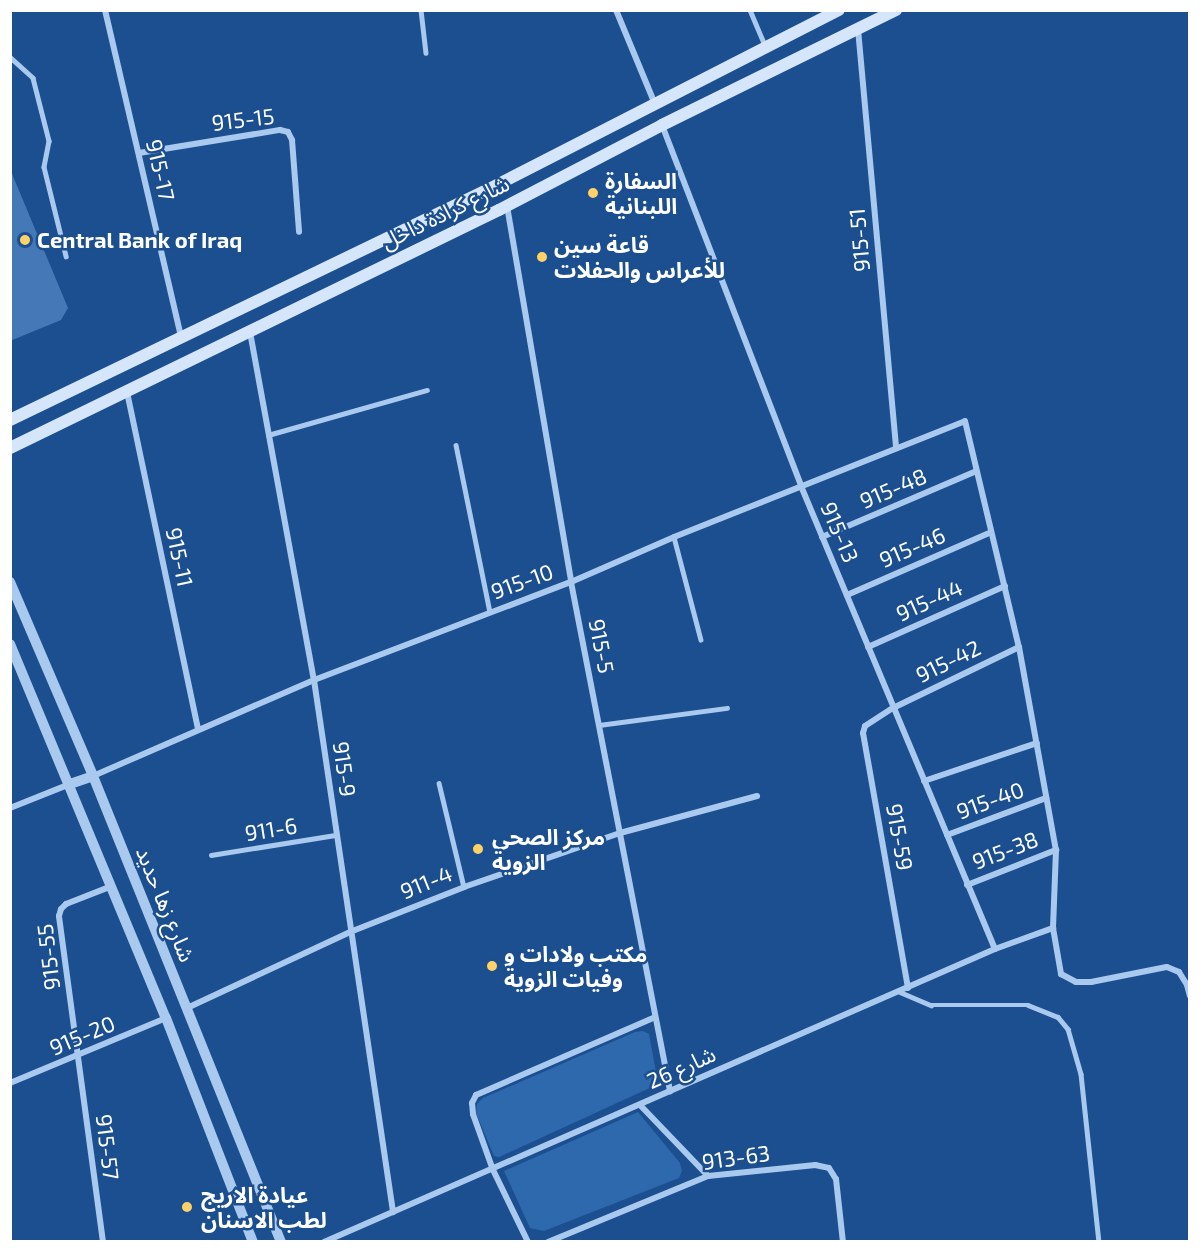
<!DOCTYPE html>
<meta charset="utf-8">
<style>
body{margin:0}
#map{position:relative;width:1200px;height:1252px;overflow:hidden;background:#1b4f8f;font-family:"Exo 2","Noto Sans Arabic",sans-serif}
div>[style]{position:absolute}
.green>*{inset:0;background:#2e69ad}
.building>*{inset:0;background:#4478b7}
.service>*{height:4.5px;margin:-2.25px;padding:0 2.25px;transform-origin:2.25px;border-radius:2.25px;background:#a9c9ee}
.minor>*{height:6px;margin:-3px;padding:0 3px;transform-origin:3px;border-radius:3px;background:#a9c9ee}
.tertiary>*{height:10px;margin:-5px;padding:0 5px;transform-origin:5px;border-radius:5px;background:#a9c9ee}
.secondary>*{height:12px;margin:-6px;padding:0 6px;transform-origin:6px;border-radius:6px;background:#d6e6fa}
.dots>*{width:16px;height:16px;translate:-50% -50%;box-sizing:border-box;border:3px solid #1b4f8f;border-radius:50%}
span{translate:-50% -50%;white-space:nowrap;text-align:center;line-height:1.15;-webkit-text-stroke:5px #1b4f8f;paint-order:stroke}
.street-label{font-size:22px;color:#fff}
.poi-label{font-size:22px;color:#fff;font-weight:700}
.left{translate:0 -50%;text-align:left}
.frame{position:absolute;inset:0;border:12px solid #fff;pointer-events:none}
</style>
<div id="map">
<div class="green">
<i style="clip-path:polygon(643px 1031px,649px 1034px,657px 1077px,654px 1086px,499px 1157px,494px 1156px,476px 1113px,477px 1104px,483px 1098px,635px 1032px)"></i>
<i style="clip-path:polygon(638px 1112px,680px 1163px,682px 1171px,679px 1178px,544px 1231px,530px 1228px,504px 1171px)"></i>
</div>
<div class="building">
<i style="clip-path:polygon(10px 169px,68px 308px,61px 320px,10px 341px)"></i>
</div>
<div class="service">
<i style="left:421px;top:10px;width:43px;rotate:83.4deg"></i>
<i style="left:750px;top:10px;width:38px;rotate:67deg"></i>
<i style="left:10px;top:57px;width:31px;rotate:42deg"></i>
<i style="left:33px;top:78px;width:65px;rotate:75.7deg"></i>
<i style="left:49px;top:141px;width:26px;rotate:101deg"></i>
<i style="left:44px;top:167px;width:92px;rotate:76.1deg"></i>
<i style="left:268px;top:435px;width:165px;rotate:-15.8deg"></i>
<i style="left:456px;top:445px;width:170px;rotate:78.5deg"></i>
<i style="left:674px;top:537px;width:106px;rotate:75.3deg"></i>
<i style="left:599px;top:725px;width:129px;rotate:-7.6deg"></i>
<i style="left:439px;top:783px;width:107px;rotate:76.5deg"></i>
<i style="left:211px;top:855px;width:127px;rotate:-9.1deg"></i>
<i style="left:900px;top:992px;width:34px;rotate:23deg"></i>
<i style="left:931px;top:1005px;width:97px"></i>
<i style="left:1028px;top:1005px;width:32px;rotate:22deg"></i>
<i style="left:1058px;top:1017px;width:16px;rotate:50deg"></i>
<i style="left:1068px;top:1029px;width:47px;rotate:73.9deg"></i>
<i style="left:1081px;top:1074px;width:169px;rotate:83.9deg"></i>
</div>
<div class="minor">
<i style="left:105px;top:10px;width:336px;rotate:76.9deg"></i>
<i style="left:616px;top:10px;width:102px;rotate:67.5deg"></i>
<i style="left:858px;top:29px;width:421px;rotate:84.8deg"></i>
<i style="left:662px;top:125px;width:387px;rotate:68.9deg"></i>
<i style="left:801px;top:486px;width:502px;rotate:67.27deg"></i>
<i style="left:139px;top:153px;width:143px;rotate:-9.3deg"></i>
<i style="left:280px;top:130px;width:8px;rotate:14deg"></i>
<i style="left:288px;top:132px;width:9px;rotate:63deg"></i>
<i style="left:292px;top:140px;width:92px;rotate:85.6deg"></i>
<i style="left:507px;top:206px;width:381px;rotate:80.3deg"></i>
<i style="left:571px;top:582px;width:519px;rotate:78.99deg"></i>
<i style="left:250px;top:332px;width:354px;rotate:79.6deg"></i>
<i style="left:314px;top:680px;width:538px;rotate:81.55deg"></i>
<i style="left:127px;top:392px;width:345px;rotate:78.1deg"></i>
<i style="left:822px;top:537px;width:168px;rotate:-23.1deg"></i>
<i style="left:847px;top:595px;width:157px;rotate:-23.6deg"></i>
<i style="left:868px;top:647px;width:150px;rotate:-24deg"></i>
<i style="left:93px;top:776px;width:241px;rotate:-23.5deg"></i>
<i style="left:314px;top:680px;width:275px;rotate:-20.9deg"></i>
<i style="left:571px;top:582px;width:112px;rotate:-23.6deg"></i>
<i style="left:674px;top:537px;width:313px;rotate:-21.7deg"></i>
<i style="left:965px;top:421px;width:232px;rotate:76.6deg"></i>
<i style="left:1019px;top:647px;width:206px;rotate:79.7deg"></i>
<i style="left:1056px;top:850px;width:78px;rotate:92.2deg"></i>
<i style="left:1053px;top:928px;width:47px;rotate:80.1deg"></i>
<i style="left:1061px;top:974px;width:17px;rotate:28deg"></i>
<i style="left:1076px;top:982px;width:15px"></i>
<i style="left:1091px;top:982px;width:77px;rotate:-11.2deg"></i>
<i style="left:1167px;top:967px;width:13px;rotate:23deg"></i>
<i style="left:1179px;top:972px;width:15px;rotate:58deg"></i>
<i style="left:1187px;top:985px;width:11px;rotate:75deg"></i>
<i style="left:924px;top:781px;width:119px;rotate:-18.6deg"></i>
<i style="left:10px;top:808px;width:65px;rotate:-21.8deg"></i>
<i style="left:947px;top:835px;width:106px;rotate:-20.5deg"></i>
<i style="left:967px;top:885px;width:96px;rotate:-21.5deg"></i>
<i style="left:908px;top:988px;width:259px;rotate:-100deg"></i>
<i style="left:863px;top:733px;width:7px;rotate:-74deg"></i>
<i style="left:865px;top:726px;width:33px;rotate:-33deg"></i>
<i style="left:893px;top:708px;width:140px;rotate:-25.8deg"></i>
<i style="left:187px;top:1008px;width:180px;rotate:-25deg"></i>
<i style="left:350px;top:932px;width:123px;rotate:-21.5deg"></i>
<i style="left:464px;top:887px;width:165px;rotate:-19.1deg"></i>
<i style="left:620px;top:833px;width:142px;rotate:-15.1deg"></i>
<i style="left:10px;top:1083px;width:169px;rotate:-22.6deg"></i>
<i style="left:640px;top:1105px;width:98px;rotate:46.2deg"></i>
<i style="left:103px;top:1242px;width:329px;rotate:-97.7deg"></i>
<i style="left:59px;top:916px;width:7px;rotate:-74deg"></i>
<i style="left:61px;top:909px;width:7px;rotate:-45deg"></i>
<i style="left:66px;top:904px;width:49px;rotate:-21.4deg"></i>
<i style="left:324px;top:1242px;width:732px;rotate:-23.59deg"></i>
<i style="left:995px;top:949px;width:62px;rotate:-19.9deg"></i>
<i style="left:528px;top:1242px;width:80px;rotate:-115.9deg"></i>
<i style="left:493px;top:1170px;width:59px;rotate:-109.7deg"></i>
<i style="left:473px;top:1114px;width:11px;rotate:-95deg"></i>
<i style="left:472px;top:1103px;width:9px;rotate:-63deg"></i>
<i style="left:476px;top:1095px;width:195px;rotate:-23.5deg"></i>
<i style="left:548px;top:1242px;width:173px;rotate:-22.4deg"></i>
<i style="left:708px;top:1176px;width:108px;rotate:-5.9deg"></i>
<i style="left:815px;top:1165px;width:14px;rotate:12deg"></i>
<i style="left:829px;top:1168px;width:13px;rotate:58deg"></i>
<i style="left:836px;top:1179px;width:63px;rotate:83.7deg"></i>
</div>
<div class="tertiary">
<i style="left:10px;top:582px;width:211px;rotate:66.8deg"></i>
<i style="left:93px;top:776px;width:502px;rotate:68.03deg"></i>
<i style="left:10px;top:644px;width:405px;rotate:67.4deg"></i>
<i style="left:166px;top:1018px;width:240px;rotate:68.8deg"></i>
<i style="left:70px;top:784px;width:24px;rotate:-19deg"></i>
</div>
<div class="secondary">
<i style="left:10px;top:420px;width:532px;rotate:-25.75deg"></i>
<i style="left:489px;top:189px;width:393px;rotate:-27.1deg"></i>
<i style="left:10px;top:448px;width:544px;rotate:-25.95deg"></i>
<i style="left:499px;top:210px;width:184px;rotate:-27.5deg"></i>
<i style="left:662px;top:125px;width:261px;rotate:-26.2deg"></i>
</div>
<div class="dots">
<i style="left:593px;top:193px;background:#ffd166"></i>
<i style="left:25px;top:240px;background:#ffd166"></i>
<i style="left:542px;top:257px;background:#ffd166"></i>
<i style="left:478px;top:849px;background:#ffd166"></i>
<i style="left:492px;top:966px;background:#ffd166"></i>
<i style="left:187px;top:1207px;background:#ffd166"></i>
</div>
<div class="street-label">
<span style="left:243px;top:119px;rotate:-7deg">915-15</span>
<span style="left:161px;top:170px;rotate:77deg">915-17</span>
<span style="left:445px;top:212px;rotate:-26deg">شارع كرادة داخل</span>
<span style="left:859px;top:240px;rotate:-95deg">915-51</span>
<span style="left:893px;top:488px;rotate:-23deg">915-48</span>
<span style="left:840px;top:532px;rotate:67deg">915-13</span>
<span style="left:912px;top:547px;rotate:-23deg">915-46</span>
<span style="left:180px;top:557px;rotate:78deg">915-11</span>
<span style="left:522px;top:581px;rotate:-20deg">915-10</span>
<span style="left:929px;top:600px;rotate:-24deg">915-44</span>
<span style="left:602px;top:646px;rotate:79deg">915-5</span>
<span style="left:948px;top:661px;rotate:-26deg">915-42</span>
<span style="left:345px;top:769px;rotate:82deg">915-9</span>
<span style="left:990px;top:800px;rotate:-20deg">915-40</span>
<span style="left:271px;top:829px;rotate:-9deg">911-6</span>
<span style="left:900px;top:837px;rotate:80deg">915-59</span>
<span style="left:1005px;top:850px;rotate:-21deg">915-38</span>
<span style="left:426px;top:882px;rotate:-22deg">911-4</span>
<span style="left:166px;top:904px;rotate:68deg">شارع زها حديد</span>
<span style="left:48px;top:957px;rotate:-97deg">915-55</span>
<span style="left:82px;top:1035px;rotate:-23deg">915-20</span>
<span style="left:681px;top:1067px;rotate:-24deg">شارع 26</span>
<span style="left:108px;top:1147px;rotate:83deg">915-57</span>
<span style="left:736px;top:1157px;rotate:-8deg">913-63</span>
</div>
<div class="poi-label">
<span class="left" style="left:605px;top:193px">السفارة<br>اللبنانية</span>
<span class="left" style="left:37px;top:240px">Central Bank of Iraq</span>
<span class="left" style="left:554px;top:257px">قاعة سين<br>للأعراس والحفلات</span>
<span class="left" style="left:492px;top:849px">مركز الصحي<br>الزوية</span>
<span class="left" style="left:504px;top:966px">مكتب ولادات و<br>وفيات الزوية</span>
<span class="left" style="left:201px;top:1207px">عيادة الاريج<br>لطب الاسنان</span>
</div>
<div class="frame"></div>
</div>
